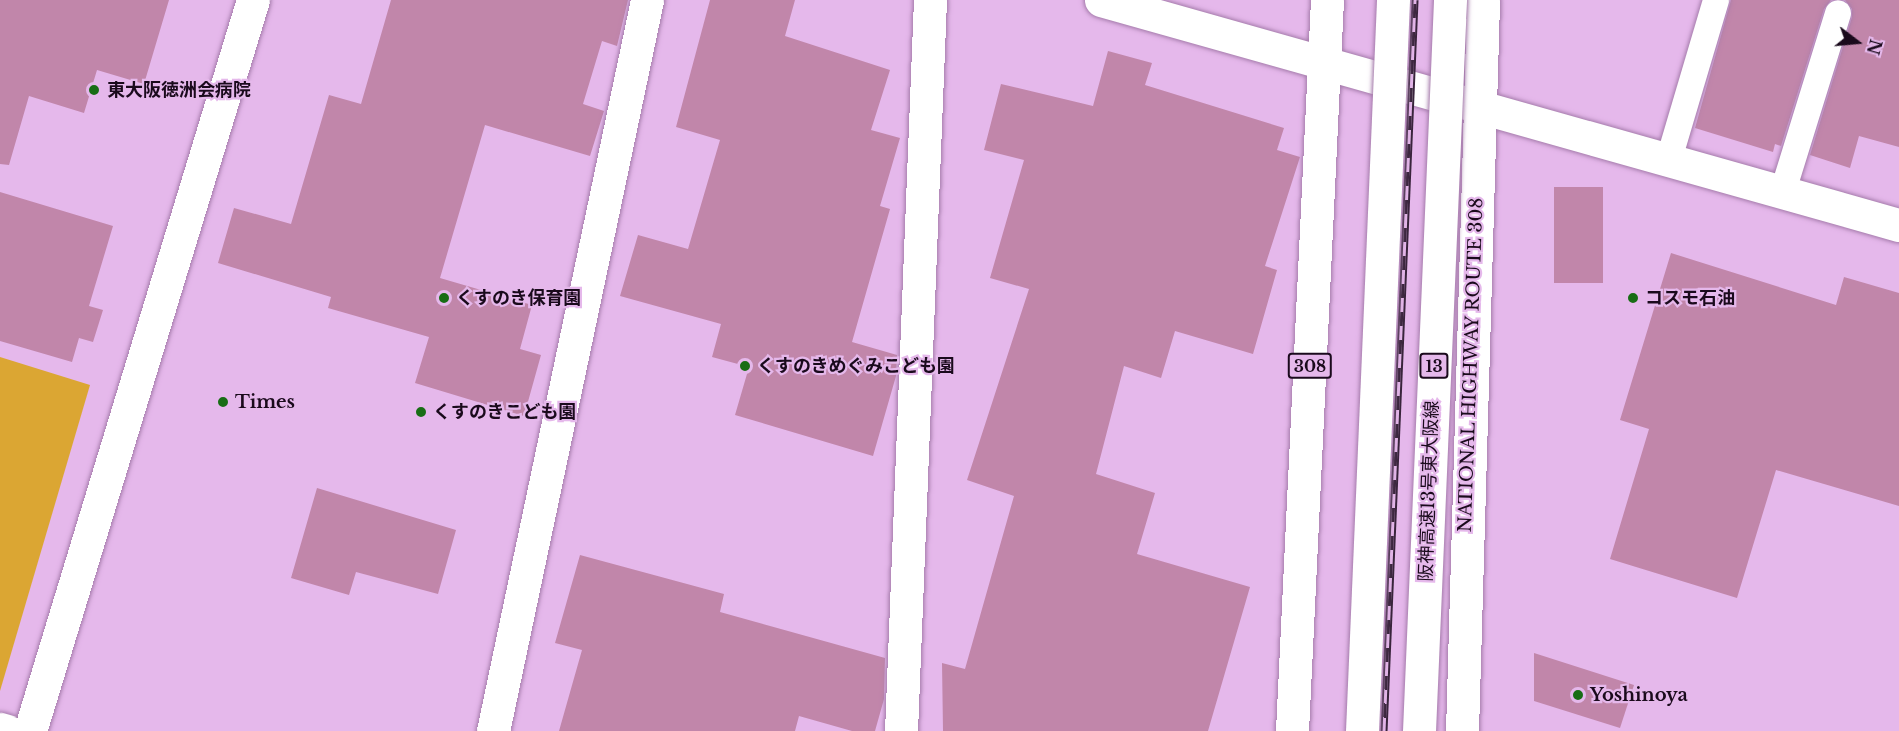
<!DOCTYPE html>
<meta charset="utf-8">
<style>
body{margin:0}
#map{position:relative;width:1899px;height:731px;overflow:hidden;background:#e5b8eb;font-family:"Libre Baskerville","Noto Sans JP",serif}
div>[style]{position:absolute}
.green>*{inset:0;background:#dba633}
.building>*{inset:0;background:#c186aa;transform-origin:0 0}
.roads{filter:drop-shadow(0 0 2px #a57bab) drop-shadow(0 0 2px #a57bab)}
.service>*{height:26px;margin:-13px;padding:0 13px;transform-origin:13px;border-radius:13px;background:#fff}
.minor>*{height:33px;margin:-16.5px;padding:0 16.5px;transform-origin:16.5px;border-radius:16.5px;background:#fff}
.tertiary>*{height:33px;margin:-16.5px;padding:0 16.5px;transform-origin:16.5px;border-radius:16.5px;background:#fff}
.trunk>*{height:33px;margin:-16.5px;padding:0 16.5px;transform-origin:16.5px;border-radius:16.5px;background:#fff}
.rail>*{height:7px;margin-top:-3.5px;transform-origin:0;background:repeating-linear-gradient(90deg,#e5b8eb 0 14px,#39253c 0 28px);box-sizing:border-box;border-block:2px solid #39253c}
.bridges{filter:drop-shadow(0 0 2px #a57bab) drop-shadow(0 0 2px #a57bab)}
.motorway-bridge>*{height:33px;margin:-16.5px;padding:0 16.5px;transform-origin:16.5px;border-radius:16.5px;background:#fff}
.dots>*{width:16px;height:16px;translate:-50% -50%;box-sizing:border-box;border:3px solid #e5b8eb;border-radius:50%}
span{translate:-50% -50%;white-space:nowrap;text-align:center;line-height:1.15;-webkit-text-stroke:4.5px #e5b8eb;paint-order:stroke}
.shield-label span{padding:2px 4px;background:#e5b8eb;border:2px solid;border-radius:4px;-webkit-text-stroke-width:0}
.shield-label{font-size:16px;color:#1a0a1c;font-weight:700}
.poi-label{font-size:18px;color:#1a0a1c;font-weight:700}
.left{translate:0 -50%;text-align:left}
.street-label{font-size:18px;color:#1a0a1c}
.north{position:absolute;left:1827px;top:12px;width:60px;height:60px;-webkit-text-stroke:4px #e5b8eb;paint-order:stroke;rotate:106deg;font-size:16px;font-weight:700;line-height:24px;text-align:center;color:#1a0a1c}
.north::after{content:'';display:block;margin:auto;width:21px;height:27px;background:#1a0a1c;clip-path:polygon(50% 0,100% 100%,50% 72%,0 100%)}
</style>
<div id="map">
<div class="green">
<i style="clip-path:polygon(0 357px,90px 385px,0 691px)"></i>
</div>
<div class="building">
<i style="clip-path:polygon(0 0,169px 0,144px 84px,97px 70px,84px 113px,29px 96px,9px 165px,0 164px)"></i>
<i style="clip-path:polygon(391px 0,628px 0,617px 46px,602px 41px,583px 104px,604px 111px,590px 156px,485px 125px,440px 278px,532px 305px,520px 349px,541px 355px,524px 416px,415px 383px,429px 337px,328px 308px,331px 297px,218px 263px,234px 208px,291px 224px,329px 95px,361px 104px)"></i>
<i style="clip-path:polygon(710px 0,795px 0,785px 36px,890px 70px,871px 130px,900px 138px,880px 206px,890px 209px,852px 342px,897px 355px,896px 376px,873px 456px,735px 415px,749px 367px,712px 357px,721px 324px,620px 296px,638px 235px,688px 249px,720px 140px,676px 127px)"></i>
<i style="clip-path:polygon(1731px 0,1831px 0,1824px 9px,1781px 146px,1775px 144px,1773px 152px,1695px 128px)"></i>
<i style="clip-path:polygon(1845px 0,1899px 0,1899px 147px,1859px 136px,1850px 168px,1810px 155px,1852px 17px,1852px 9px)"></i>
<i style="clip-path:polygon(1108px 51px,1152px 63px,1145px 85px,1284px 128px,1277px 150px,1300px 157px,1265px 266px,1277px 270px,1253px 354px,1175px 331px,1161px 378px,1124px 366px,1096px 474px,1155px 493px,1137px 554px,1250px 587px,1208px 731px,943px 731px,942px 663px,965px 669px,1014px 496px,967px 480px,1029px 289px,990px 278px,1024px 160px,984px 150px,1001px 84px,1093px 106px)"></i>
<i style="left:1554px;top:187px;width:49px;height:96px"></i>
<i style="clip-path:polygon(0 192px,113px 226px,89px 306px,103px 310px,93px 342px,79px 338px,72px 362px,0 341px)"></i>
<i style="clip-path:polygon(1671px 253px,1836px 305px,1844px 277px,1899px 293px,1899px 506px,1776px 470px,1737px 598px,1610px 559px,1649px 429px,1620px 420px)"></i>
<i style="clip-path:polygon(317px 488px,456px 530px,438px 594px,356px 572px,349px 595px,291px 578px)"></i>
<i style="clip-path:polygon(580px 555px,724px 594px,720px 612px,885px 658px,884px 699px,875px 731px,852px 731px,799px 716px,795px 731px,559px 731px,582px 650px,555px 643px)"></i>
<i style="clip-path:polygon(1534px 653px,1634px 685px,1620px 728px,1534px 701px)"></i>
</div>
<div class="roads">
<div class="service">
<i style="left:1669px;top:159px;width:166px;rotate:-73.5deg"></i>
<i style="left:1783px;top:191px;width:186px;rotate:-72.8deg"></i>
</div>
<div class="minor">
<i style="left:0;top:729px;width:7px;rotate:16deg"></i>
<i style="left:30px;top:731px;width:764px;rotate:-73.04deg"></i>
<i style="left:493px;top:731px;width:747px;rotate:-78.1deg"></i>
<i style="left:901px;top:731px;width:732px;rotate:-87.73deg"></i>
</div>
<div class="tertiary">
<i style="left:1101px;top:0;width:829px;rotate:15.75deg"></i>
</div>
<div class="trunk">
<i style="left:1292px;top:731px;width:732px;rotate:-87.26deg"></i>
<i style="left:1462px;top:731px;width:731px;rotate:-88.35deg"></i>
</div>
</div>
<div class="rail">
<i style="left:1384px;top:731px;width:732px;rotate:-87.57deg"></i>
<i style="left:1408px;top:731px;width:732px;rotate:-87.02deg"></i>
</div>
<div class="bridges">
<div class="motorway-bridge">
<i style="left:1362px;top:731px;width:732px;rotate:-87.57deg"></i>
<i style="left:1419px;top:731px;width:732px;rotate:-87.57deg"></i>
</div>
</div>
<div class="dots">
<i style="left:94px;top:90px;background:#186d15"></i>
<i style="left:444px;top:298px;background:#186d15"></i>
<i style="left:1633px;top:298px;background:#186d15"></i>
<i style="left:745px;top:366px;background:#186d15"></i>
<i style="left:223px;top:402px;background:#186d15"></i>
<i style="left:421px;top:412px;background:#186d15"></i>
<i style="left:1578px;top:695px;background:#186d15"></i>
</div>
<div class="shield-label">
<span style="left:1310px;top:366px">308</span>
<span style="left:1434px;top:366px">13</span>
</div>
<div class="poi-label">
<span class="left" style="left:107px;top:90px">東大阪徳洲会病院</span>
<span class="left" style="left:456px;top:298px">くすのき保育園</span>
<span class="left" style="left:1645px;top:298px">コスモ石油</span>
<span class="left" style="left:757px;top:366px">くすのきめぐみこども園</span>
<span class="left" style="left:235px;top:402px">Times</span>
<span class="left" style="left:433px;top:412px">くすのきこども園</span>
<span class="left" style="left:1590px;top:695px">Yoshinoya</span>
</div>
<div class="street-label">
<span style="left:1471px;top:365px;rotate:-88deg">NATIONAL HIGHWAY ROUTE 308</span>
<span style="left:1429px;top:491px;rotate:-88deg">阪神高速13号東大阪線</span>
</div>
<div class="north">N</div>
</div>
